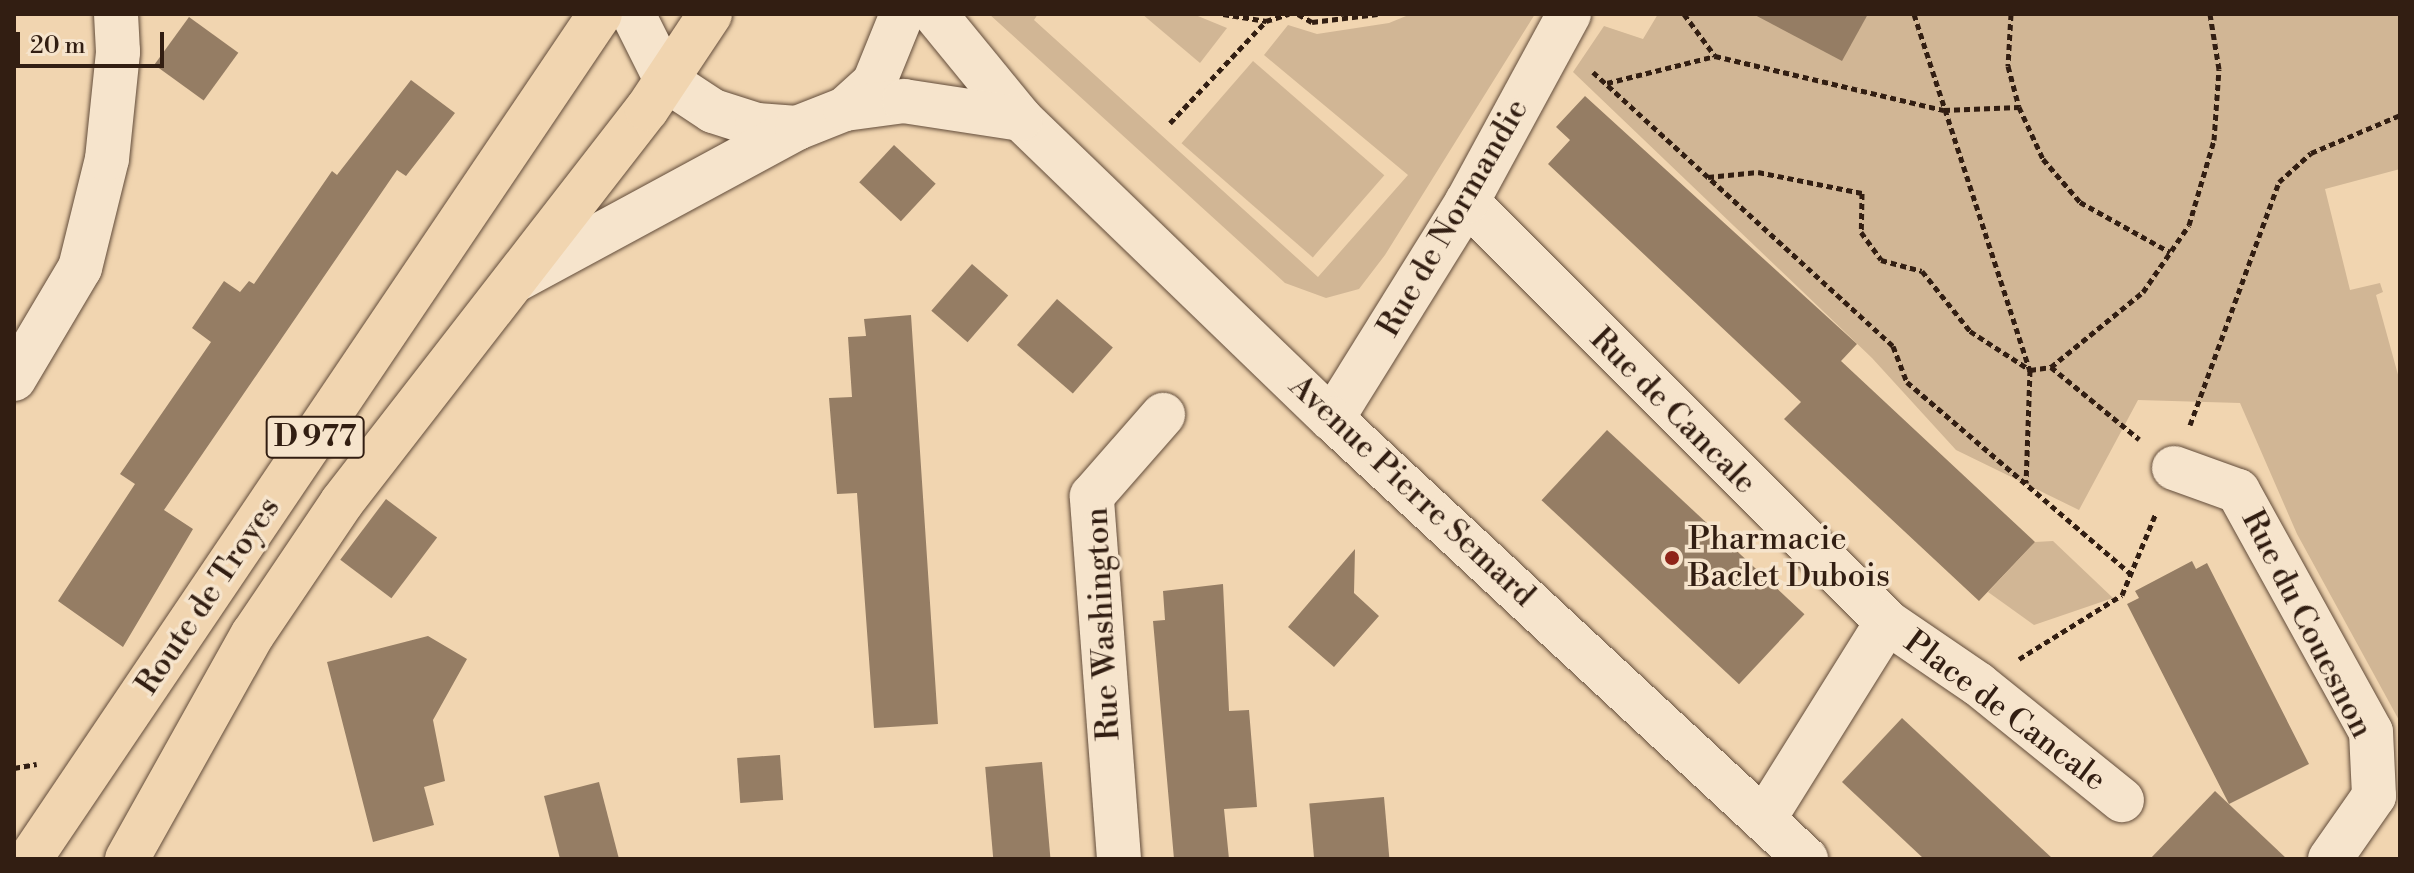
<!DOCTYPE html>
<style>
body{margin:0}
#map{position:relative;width:2414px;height:873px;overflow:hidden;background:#f1d5b0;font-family:"Libre Bodoni",serif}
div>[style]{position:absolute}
.green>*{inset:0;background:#d1b695;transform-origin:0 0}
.building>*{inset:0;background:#957d64;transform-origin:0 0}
.path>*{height:5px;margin-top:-2.5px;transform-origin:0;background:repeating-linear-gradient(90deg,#321e12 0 6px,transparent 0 10px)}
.roads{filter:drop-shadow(0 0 2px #624c3a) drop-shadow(0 0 2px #624c3a)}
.street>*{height:44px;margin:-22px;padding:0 22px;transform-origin:22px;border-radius:22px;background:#f6e4cc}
.secondary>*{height:44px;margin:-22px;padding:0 22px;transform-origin:22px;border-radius:22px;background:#f6e4cc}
.primary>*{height:44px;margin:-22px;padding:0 22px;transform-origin:22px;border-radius:22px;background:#f1d5b0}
.dots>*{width:22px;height:22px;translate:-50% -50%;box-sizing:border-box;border:4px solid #f6e4cc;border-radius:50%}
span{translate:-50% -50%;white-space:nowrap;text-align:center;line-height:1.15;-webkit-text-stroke:7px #f6e4cc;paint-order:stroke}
.shield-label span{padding:2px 6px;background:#f6e4cc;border:2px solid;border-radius:6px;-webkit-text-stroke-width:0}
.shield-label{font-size:30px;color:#321e12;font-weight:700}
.street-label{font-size:32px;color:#321e12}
.poi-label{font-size:32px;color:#321e12}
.left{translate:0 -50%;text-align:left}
.frame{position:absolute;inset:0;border:16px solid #321e12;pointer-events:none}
.scale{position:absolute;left:16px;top:32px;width:148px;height:36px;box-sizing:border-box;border:4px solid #321e12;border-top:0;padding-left:10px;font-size:24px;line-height:28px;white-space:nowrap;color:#321e12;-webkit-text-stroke:6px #f6e4cc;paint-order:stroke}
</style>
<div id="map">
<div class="green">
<i style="clip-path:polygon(989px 14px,1038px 14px,1034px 20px,1318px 277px,1408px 175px,1264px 55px,1288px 25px,1317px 34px,1389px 23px,1411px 14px,1535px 14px,1385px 255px,1359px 289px,1326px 298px,1285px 283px)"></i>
<i style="clip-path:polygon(1142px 14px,1193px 14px,1227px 28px,1200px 63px)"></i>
<i style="clip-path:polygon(1658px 14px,2400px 14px,2400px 169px,2325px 189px,2350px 290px,2380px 283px,2383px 292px,2376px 295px,2400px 382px,2400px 722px,2297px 534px,2240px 403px,2138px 400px,2079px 510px,1956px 450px,1872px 358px,1573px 72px,1604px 26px,1643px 39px)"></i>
<i style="left:1253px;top:61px;width:174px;height:109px;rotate:41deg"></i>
<i style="clip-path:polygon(2053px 541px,2113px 598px,2034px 625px,1988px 592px,2035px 542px)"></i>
</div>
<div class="building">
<i style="clip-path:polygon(1753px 14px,1868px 14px,1842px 61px)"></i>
<i style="left:189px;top:17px;width:61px;height:59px;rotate:36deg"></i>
<i style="clip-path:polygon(411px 80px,455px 113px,406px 176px,397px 170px,164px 510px,193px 529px,123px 647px,58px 601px,135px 484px,120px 474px,211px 342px,192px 328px,224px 281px,240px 292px,249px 281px,254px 284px,332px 171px,337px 175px)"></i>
<i style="clip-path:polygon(1585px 96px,1857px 344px,1841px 361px,2035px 542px,1979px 601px,1784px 419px,1801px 402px,1548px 164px,1570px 140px,1556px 127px)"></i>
<i style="left:894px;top:145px;width:57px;height:51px;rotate:43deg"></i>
<i style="left:972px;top:264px;width:48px;height:62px;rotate:41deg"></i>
<i style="left:1057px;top:299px;width:74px;height:61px;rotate:41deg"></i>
<i style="clip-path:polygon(911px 315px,938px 724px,874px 728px,857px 493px,837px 494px,829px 398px,852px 397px,848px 337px,866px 336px,864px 319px)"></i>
<i style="left:1607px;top:430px;width:270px;height:96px;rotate:43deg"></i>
<i style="left:386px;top:499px;width:64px;height:76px;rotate:37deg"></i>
<i style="clip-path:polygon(1355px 549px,1354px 593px,1379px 616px,1334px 667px,1288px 627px)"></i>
<i style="clip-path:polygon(2192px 561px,2196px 569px,2207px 563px,2309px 764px,2229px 804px,2127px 604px,2139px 598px,2135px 591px)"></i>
<i style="clip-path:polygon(1223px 584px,1229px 711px,1249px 710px,1257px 807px,1224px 809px,1229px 859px,1174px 859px,1153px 621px,1165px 620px,1163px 591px)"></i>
<i style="clip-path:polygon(428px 636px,467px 659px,433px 720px,445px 781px,424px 787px,434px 825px,373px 842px,327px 662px)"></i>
<i style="clip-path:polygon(1902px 718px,2053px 859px,1924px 859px,1842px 782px)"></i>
<i style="left:780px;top:755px;width:45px;height:43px;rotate:86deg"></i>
<i style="left:1042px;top:762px;width:97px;height:57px;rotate:85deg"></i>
<i style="clip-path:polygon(599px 782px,619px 859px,560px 859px,544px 796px)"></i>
<i style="clip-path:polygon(2215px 791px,2287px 859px,2150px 859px)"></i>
<i style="left:1384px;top:797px;width:62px;height:75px;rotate:85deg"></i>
</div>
<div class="path">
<i style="left:1223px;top:14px;width:44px;rotate:9.2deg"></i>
<i style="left:1266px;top:21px;width:24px;rotate:-17deg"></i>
<i style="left:1298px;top:14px;width:16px;rotate:30deg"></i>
<i style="left:1312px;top:22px;width:66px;rotate:-6.9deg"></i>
<i style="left:1684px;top:14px;width:52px;rotate:53.6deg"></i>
<i style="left:1914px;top:14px;width:374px;rotate:72deg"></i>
<i style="left:2030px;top:370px;width:113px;rotate:92deg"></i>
<i style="left:2011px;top:14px;width:52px;rotate:93.3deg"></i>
<i style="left:2008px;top:66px;width:42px;rotate:75deg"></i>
<i style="left:2019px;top:107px;width:57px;rotate:65.2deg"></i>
<i style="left:2043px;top:159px;width:57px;rotate:49.3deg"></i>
<i style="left:2080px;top:202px;width:103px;rotate:29.1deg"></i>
<i style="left:1593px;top:72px;width:406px;rotate:42.4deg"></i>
<i style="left:1893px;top:346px;width:39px;rotate:69deg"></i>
<i style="left:1907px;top:382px;width:294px;rotate:40.6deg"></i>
<i style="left:1607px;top:83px;width:111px;rotate:-14deg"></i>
<i style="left:1715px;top:56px;width:235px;rotate:13.3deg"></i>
<i style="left:1944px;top:110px;width:75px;rotate:-2.3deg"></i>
<i style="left:1170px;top:123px;width:140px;rotate:-46.7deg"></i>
<i style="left:1708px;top:177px;width:50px;rotate:-5.7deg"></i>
<i style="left:1758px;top:172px;width:106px;rotate:11.4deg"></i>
<i style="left:1862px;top:193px;width:39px;rotate:91deg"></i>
<i style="left:1861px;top:232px;width:34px;rotate:54deg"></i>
<i style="left:1881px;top:260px;width:42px;rotate:15deg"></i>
<i style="left:1922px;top:271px;width:77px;rotate:51.3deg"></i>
<i style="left:1970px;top:331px;width:72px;rotate:33deg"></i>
<i style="left:2030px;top:370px;width:21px;rotate:-8deg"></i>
<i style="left:2051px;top:367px;width:119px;rotate:-39.2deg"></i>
<i style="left:2143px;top:292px;width:81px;rotate:-55.5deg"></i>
<i style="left:2189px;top:225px;width:89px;rotate:-73.6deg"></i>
<i style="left:2214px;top:140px;width:71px;rotate:-86deg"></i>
<i style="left:2219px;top:69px;width:56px;rotate:-99.3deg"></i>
<i style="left:2051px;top:367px;width:114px;rotate:39.3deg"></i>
<i style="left:2190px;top:425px;width:259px;rotate:-69.9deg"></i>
<i style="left:2279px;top:182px;width:43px;rotate:-42.2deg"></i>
<i style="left:2311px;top:153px;width:97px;rotate:-23.1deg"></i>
<i style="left:2019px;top:659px;width:121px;rotate:-31.9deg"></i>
<i style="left:2122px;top:595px;width:89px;rotate:-67.5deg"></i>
<i style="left:14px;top:768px;width:23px;rotate:-10deg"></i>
</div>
<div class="roads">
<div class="street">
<i style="left:1467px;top:202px;width:594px;rotate:45deg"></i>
<i style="left:1887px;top:622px;width:232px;rotate:122deg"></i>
<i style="left:14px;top:379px;width:129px;rotate:-59.3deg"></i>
<i style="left:80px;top:268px;width:112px;rotate:-76.1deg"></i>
<i style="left:107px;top:159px;width:108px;rotate:-84.1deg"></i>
<i style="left:118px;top:52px;width:38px;rotate:-93deg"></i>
<i style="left:1332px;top:419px;width:256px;rotate:-58.1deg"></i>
<i style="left:1467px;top:202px;width:214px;rotate:-61.5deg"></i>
<i style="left:2174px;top:468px;width:68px;rotate:19.8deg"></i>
<i style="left:2238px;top:491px;width:275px;rotate:61.1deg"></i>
<i style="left:2371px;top:732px;width:64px;rotate:87.3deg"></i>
<i style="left:2374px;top:796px;width:77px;rotate:124.9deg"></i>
<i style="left:1887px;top:622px;width:110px;rotate:34.3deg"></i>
<i style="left:1978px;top:684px;width:185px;rotate:38.9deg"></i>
<i style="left:1119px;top:859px;width:364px;rotate:-94.3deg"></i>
<i style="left:1092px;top:496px;width:108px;rotate:-48.8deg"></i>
</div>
<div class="secondary">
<i style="left:633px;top:14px;width:74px;rotate:63.4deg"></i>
<i style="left:666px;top:80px;width:56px;rotate:33.4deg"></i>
<i style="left:713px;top:111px;width:46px;rotate:17.7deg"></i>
<i style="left:757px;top:125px;width:40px;rotate:4.3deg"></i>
<i style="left:935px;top:14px;width:136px;rotate:50.7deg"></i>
<i style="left:1021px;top:119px;width:432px;rotate:44deg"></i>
<i style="left:1332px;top:419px;width:647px;rotate:42.87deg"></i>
<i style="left:845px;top:109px;width:39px;rotate:-42deg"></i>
<i style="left:874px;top:83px;width:74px;rotate:-67.9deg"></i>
<i style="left:518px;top:279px;width:317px;rotate:-28.4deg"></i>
<i style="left:797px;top:128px;width:52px;rotate:-21.6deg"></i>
<i style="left:845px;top:109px;width:60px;rotate:-7.7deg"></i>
<i style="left:904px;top:101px;width:118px;rotate:8.7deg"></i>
</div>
<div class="primary">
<i style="left:30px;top:859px;width:1019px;rotate:-56deg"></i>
<i style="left:127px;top:859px;width:258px;rotate:-60.8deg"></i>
<i style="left:253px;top:634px;width:159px;rotate:-56deg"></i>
<i style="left:342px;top:502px;width:497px;rotate:-52.2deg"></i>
<i style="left:647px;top:109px;width:114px;rotate:-56.4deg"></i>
</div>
</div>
<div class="dots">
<i style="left:1672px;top:558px;background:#8f2418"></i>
</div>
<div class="shield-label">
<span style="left:315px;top:437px">D 977</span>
</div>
<div class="street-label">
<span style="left:1453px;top:218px;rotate:-60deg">Rue de Normandie</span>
<span style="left:1673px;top:411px;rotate:45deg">Rue de Cancale</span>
<span style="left:1412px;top:491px;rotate:43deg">Avenue Pierre Semard</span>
<span style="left:208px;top:596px;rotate:-56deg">Route de Troyes</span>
<span style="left:1103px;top:624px;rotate:-93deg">Rue Washington</span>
<span style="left:2307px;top:624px;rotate:63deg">Rue du Couesnon</span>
<span style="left:2005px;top:711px;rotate:37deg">Place de Cancale</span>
</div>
<div class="poi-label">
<span class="left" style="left:1688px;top:558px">Pharmacie<br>Baclet Dubois</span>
</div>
<div class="frame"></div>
<div class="scale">20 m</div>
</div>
